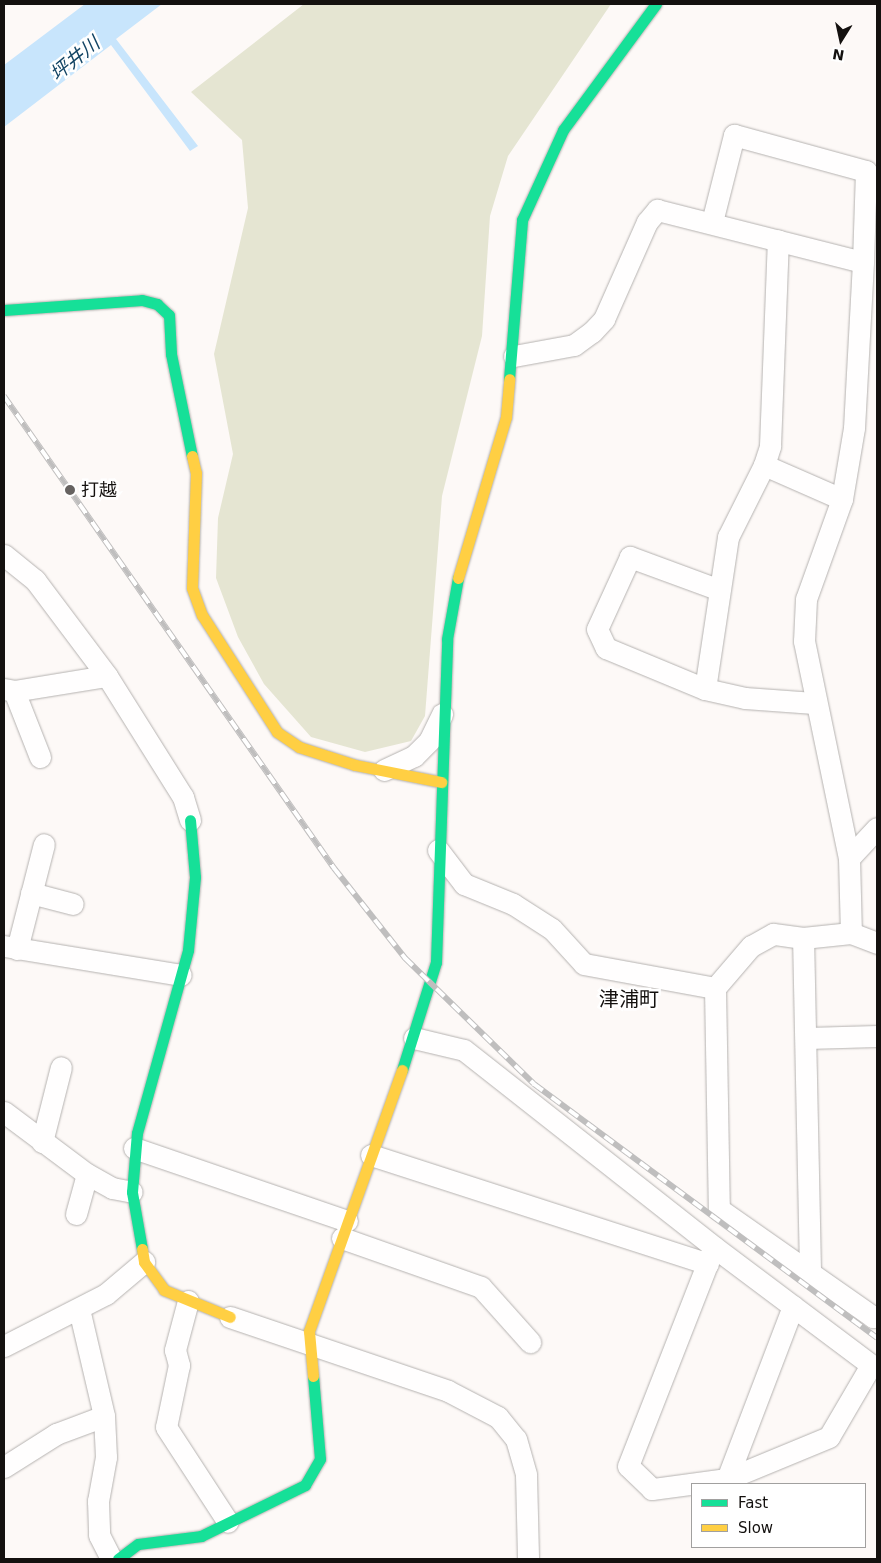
<!DOCTYPE html>
<meta charset="utf-8">
<style>
body{margin:0}
#map{position:relative;width:881px;height:1563px;overflow:hidden;background:#fdf9f7;font-family:"DejaVu Sans","Noto Sans JP",sans-serif}
div>[style]{position:absolute}
.green>*{inset:0;background:#e5e5d2}
.water>*{inset:0;background:#c8e5fc}
.roads{filter:drop-shadow(0 0 1px #b5b2b0) drop-shadow(0 0 1px #b5b2b0)}
.street>*{height:21px;margin:-10.5px;padding:0 10.5px;transform-origin:10.5px;border-radius:10.5px;background:#fffefe}
.fast>*{height:11px;margin:-5.5px;padding:0 5.5px;transform-origin:5.5px;border-radius:5.5px;background:#16e098}
.slow>*{height:11px;margin:-5.5px;padding:0 5.5px;transform-origin:5.5px;border-radius:5.5px;background:#ffcf43}
.rail>*{height:5.5px;margin-top:-2.75px;transform-origin:0;background:repeating-linear-gradient(90deg,#fff 0 11px,#bfbebe 0 22px);box-sizing:border-box;border-block:1px solid #bfbebe}
.dots>*{width:14px;height:14px;translate:-50% -50%;box-sizing:border-box;border:2px solid #fff;border-radius:50%}
span{translate:-50% -50%;white-space:nowrap;text-align:center;line-height:1.15;-webkit-text-stroke:5px #fff;paint-order:stroke}
.poi-label{font-size:18px;color:#14110f}
.left{translate:0 -50%;text-align:left}
.water-label{font-size:19px;color:#134565;font-style:italic}
.quarter-label{font-size:20px;color:#14110f}
.frame{position:absolute;inset:0;border:5px solid #14110f;pointer-events:none}
.legend{position:absolute;left:691px;top:1483px;width:175px;height:65px;box-sizing:border-box;background:#fff;border:1px solid #a1a09f;margin:0;padding:6px 9px;list-style:none;font-size:15px;color:#14110f}
.legend li{display:flex;align-items:center;gap:10px;height:25px}
.legend b{width:25px;border:1px solid #a1a09f}
.north{position:absolute;left:816px;top:15px;width:50px;height:50px;-webkit-text-stroke:4px #fff;paint-order:stroke;rotate:190deg;font-size:14px;font-weight:700;line-height:20px;text-align:center;color:#14110f}
.north::after{content:'';display:block;margin:auto;width:18px;height:22px;background:#14110f;clip-path:polygon(50% 0,100% 100%,50% 72%,0 100%)}
</style>
<div id="map">
<div class="green">
<i style="clip-path:polygon(304px 4px,611px 4px,508px 156px,490px 216px,482px 336px,442px 496px,425px 716px,411px 741px,365px 752px,311px 737px,264px 684px,238px 637px,216px 578px,218px 518px,233px 454px,214px 354px,248px 208px,242px 140px,191px 92px)"></i>
</div>
<div class="water">
<i style="clip-path:polygon(85px 4px,162px 4px,116px 39px,198px 146px,190px 151px,111px 45px,4px 127px,4px 65px)"></i>
</div>
<div class="roads">
<div class="street">
<i style="left:712px;top:222px;width:90px;rotate:-75.8deg"></i>
<i style="left:734px;top:135px;width:137px;rotate:15.3deg"></i>
<i style="left:866px;top:171px;width:91px;rotate:91.9deg"></i>
<i style="left:514px;top:356px;width:61px;rotate:-10.4deg"></i>
<i style="left:574px;top:345px;width:22px;rotate:-36deg"></i>
<i style="left:592px;top:332px;width:18px;rotate:-47deg"></i>
<i style="left:604px;top:319px;width:106px;rotate:-66.1deg"></i>
<i style="left:647px;top:222px;width:16px;rotate:-50deg"></i>
<i style="left:657px;top:210px;width:212px;rotate:14.2deg"></i>
<i style="left:863px;top:262px;width:166px;rotate:93.1deg"></i>
<i style="left:854px;top:428px;width:72px;rotate:99.6deg"></i>
<i style="left:842px;top:499px;width:106px;rotate:109.8deg"></i>
<i style="left:806px;top:599px;width:42px;rotate:92.7deg"></i>
<i style="left:804px;top:641px;width:222px;rotate:78.3deg"></i>
<i style="left:849px;top:858px;width:75px;rotate:88.5deg"></i>
<i style="left:764px;top:465px;width:20px;rotate:-72deg"></i>
<i style="left:770px;top:446px;width:206px;rotate:-87.8deg"></i>
<i style="left:4px;top:555px;width:40px;rotate:39deg"></i>
<i style="left:35px;top:580px;width:120px;rotate:53.1deg"></i>
<i style="left:107px;top:676px;width:143px;rotate:57.9deg"></i>
<i style="left:183px;top:797px;width:24px;rotate:73deg"></i>
<i style="left:717px;top:589px;width:93px;rotate:-159.8deg"></i>
<i style="left:630px;top:557px;width:79px;rotate:114.6deg"></i>
<i style="left:597px;top:629px;width:21px;rotate:65deg"></i>
<i style="left:606px;top:648px;width:107px;rotate:22.5deg"></i>
<i style="left:705px;top:689px;width:41px;rotate:12.7deg"></i>
<i style="left:745px;top:698px;width:69px;rotate:4.1deg"></i>
<i style="left:4px;top:689px;width:10px;rotate:11deg"></i>
<i style="left:14px;top:691px;width:94px;rotate:-9.2deg"></i>
<i style="left:705px;top:689px;width:154px;rotate:-81.4deg"></i>
<i style="left:728px;top:537px;width:80px;rotate:-63.4deg"></i>
<i style="left:764px;top:465px;width:85px;rotate:23.6deg"></i>
<i style="left:14px;top:691px;width:71px;rotate:68.5deg"></i>
<i style="left:384px;top:770px;width:33px;rotate:-25deg"></i>
<i style="left:414px;top:756px;width:21px;rotate:-45deg"></i>
<i style="left:429px;top:741px;width:30px;rotate:-64deg"></i>
<i style="left:438px;top:850px;width:43px;rotate:52.6deg"></i>
<i style="left:464px;top:884px;width:53px;rotate:22.2deg"></i>
<i style="left:513px;top:904px;width:46px;rotate:32.7deg"></i>
<i style="left:552px;top:929px;width:47px;rotate:47.6deg"></i>
<i style="left:584px;top:964px;width:133px;rotate:10.4deg"></i>
<i style="left:849px;top:858px;width:41px;rotate:-47deg"></i>
<i style="left:31px;top:893px;width:43px;rotate:14.7deg"></i>
<i style="left:803px;top:938px;width:30px;rotate:-172deg"></i>
<i style="left:773px;top:934px;width:25px;rotate:151deg"></i>
<i style="left:751px;top:946px;width:55px;rotate:130.6deg"></i>
<i style="left:715px;top:988px;width:221px;rotate:89deg"></i>
<i style="left:719px;top:1209px;width:188px;rotate:35deg"></i>
<i style="left:873px;top:1317px;width:4px;rotate:-14deg"></i>
<i style="left:4px;top:946px;width:179px;rotate:9.3deg"></i>
<i style="left:17px;top:949px;width:108px;rotate:-75.6deg"></i>
<i style="left:414px;top:1038px;width:51px;rotate:13.5deg"></i>
<i style="left:464px;top:1050px;width:318px;rotate:38.2deg"></i>
<i style="left:807px;top:1038px;width:70px;rotate:-1.6deg"></i>
<i style="left:4px;top:1112px;width:104px;rotate:36.8deg"></i>
<i style="left:87px;top:1174px;width:29px;rotate:29deg"></i>
<i style="left:112px;top:1188px;width:20px;rotate:11deg"></i>
<i style="left:42px;top:1142px;width:77px;rotate:-75.8deg"></i>
<i style="left:134px;top:1148px;width:225px;rotate:18.9deg"></i>
<i style="left:371px;top:1155px;width:354px;rotate:17.9deg"></i>
<i style="left:76px;top:1214px;width:41px;rotate:-74.6deg"></i>
<i style="left:342px;top:1238px;width:147px;rotate:19.4deg"></i>
<i style="left:481px;top:1287px;width:74px;rotate:48.3deg"></i>
<i style="left:714px;top:1247px;width:196px;rotate:36.9deg"></i>
<i style="left:871px;top:1365px;width:83px;rotate:120.3deg"></i>
<i style="left:829px;top:1437px;width:110px;rotate:157.6deg"></i>
<i style="left:727px;top:1479px;width:76px;rotate:172.4deg"></i>
<i style="left:652px;top:1489px;width:33px;rotate:-136deg"></i>
<i style="left:628px;top:1466px;width:235px;rotate:-68.6deg"></i>
<i style="left:810px;top:1270px;width:332px;rotate:-91.2deg"></i>
<i style="left:803px;top:938px;width:48px;rotate:-5.9deg"></i>
<i style="left:851px;top:933px;width:28px;rotate:21deg"></i>
<i style="left:188px;top:1301px;width:51px;rotate:104.9deg"></i>
<i style="left:175px;top:1350px;width:16px;rotate:75deg"></i>
<i style="left:179px;top:1365px;width:63px;rotate:101.8deg"></i>
<i style="left:166px;top:1427px;width:113px;rotate:56.9deg"></i>
<i style="left:79px;top:1309px;width:110px;rotate:76.8deg"></i>
<i style="left:104px;top:1416px;width:41px;rotate:87.2deg"></i>
<i style="left:106px;top:1457px;width:45px;rotate:100.3deg"></i>
<i style="left:98px;top:1501px;width:34px;rotate:88deg"></i>
<i style="left:99px;top:1535px;width:27px;rotate:63deg"></i>
<i style="left:230px;top:1317px;width:230px;rotate:18.7deg"></i>
<i style="left:448px;top:1391px;width:56px;rotate:27.5deg"></i>
<i style="left:498px;top:1417px;width:28px;rotate:51deg"></i>
<i style="left:516px;top:1439px;width:37px;rotate:74deg"></i>
<i style="left:526px;top:1475px;width:84px;rotate:88.6deg"></i>
<i style="left:4px;top:1346px;width:114px;rotate:-27deg"></i>
<i style="left:106px;top:1294px;width:50px;rotate:-40.1deg"></i>
<i style="left:4px;top:1467px;width:62px;rotate:-32.4deg"></i>
<i style="left:56px;top:1434px;width:51px;rotate:-20.6deg"></i>
<i style="left:727px;top:1479px;width:185px;rotate:-69.1deg"></i>
</div>
<div class="fast">
<i style="left:4px;top:310px;width:138px;rotate:-4.1deg"></i>
<i style="left:142px;top:300px;width:16px;rotate:15deg"></i>
<i style="left:157px;top:304px;width:16px;rotate:43deg"></i>
<i style="left:169px;top:315px;width:39px;rotate:87deg"></i>
<i style="left:171px;top:354px;width:104px;rotate:78.4deg"></i>
<i style="left:509px;top:379px;width:160px;rotate:-85.3deg"></i>
<i style="left:522px;top:220px;width:99px;rotate:-65.5deg"></i>
<i style="left:563px;top:130px;width:157px;rotate:-53.6deg"></i>
<i style="left:402px;top:1070px;width:113px;rotate:-72.5deg"></i>
<i style="left:436px;top:962px;width:323px;rotate:-88deg"></i>
<i style="left:447px;top:639px;width:62px;rotate:-79.8deg"></i>
<i style="left:142px;top:1249px;width:58px;rotate:-100deg"></i>
<i style="left:132px;top:1192px;width:59px;rotate:-85.2deg"></i>
<i style="left:137px;top:1133px;width:190px;rotate:-74.4deg"></i>
<i style="left:188px;top:950px;width:73px;rotate:-84.5deg"></i>
<i style="left:195px;top:877px;width:57px;rotate:-95deg"></i>
<i style="left:118px;top:1559px;width:25px;rotate:-37deg"></i>
<i style="left:138px;top:1544px;width:64px;rotate:-7.2deg"></i>
<i style="left:201px;top:1536px;width:116px;rotate:-26.1deg"></i>
<i style="left:305px;top:1485px;width:30px;rotate:-60deg"></i>
<i style="left:320px;top:1459px;width:83px;rotate:-94.8deg"></i>
</div>
<div class="slow">
<i style="left:192px;top:456px;width:17px;rotate:77deg"></i>
<i style="left:196px;top:473px;width:115px;rotate:92deg"></i>
<i style="left:192px;top:588px;width:29px;rotate:70deg"></i>
<i style="left:202px;top:615px;width:139px;rotate:57.3deg"></i>
<i style="left:277px;top:732px;width:27px;rotate:34deg"></i>
<i style="left:299px;top:747px;width:59px;rotate:17.8deg"></i>
<i style="left:355px;top:765px;width:88px;rotate:11.2deg"></i>
<i style="left:458px;top:578px;width:168px;rotate:-73.4deg"></i>
<i style="left:506px;top:417px;width:38px;rotate:-85deg"></i>
<i style="left:142px;top:1249px;width:13px;rotate:81deg"></i>
<i style="left:144px;top:1262px;width:34px;rotate:54deg"></i>
<i style="left:164px;top:1290px;width:71px;rotate:22.2deg"></i>
<i style="left:313px;top:1376px;width:45px;rotate:-95.1deg"></i>
<i style="left:309px;top:1331px;width:277px;rotate:-70.4deg"></i>
</div>
</div>
<div class="rail">
<i style="left:4px;top:396px;width:576px;rotate:55.04deg"></i>
<i style="left:334px;top:868px;width:115px;rotate:51.7deg"></i>
<i style="left:405px;top:958px;width:180px;rotate:44.3deg"></i>
<i style="left:534px;top:1084px;width:427px;rotate:36.5deg"></i>
</div>
<div class="dots">
<i style="left:70px;top:490px;background:#666260"></i>
</div>
<div class="poi-label">
<span class="left" style="left:81px;top:490px">打越</span>
</div>
<div class="water-label">
<span style="left:75px;top:59px;rotate:-39deg">坪井川</span>
</div>
<div class="quarter-label">
<span style="left:629px;top:999px">津浦町</span>
</div>
<div class="frame"></div>
<ul class="legend">
<li><b style="height:6px;background:#16e098"></b>Fast</li>
<li><b style="height:6px;background:#ffcf43"></b>Slow</li>
</ul>
<div class="north">N</div>
</div>
